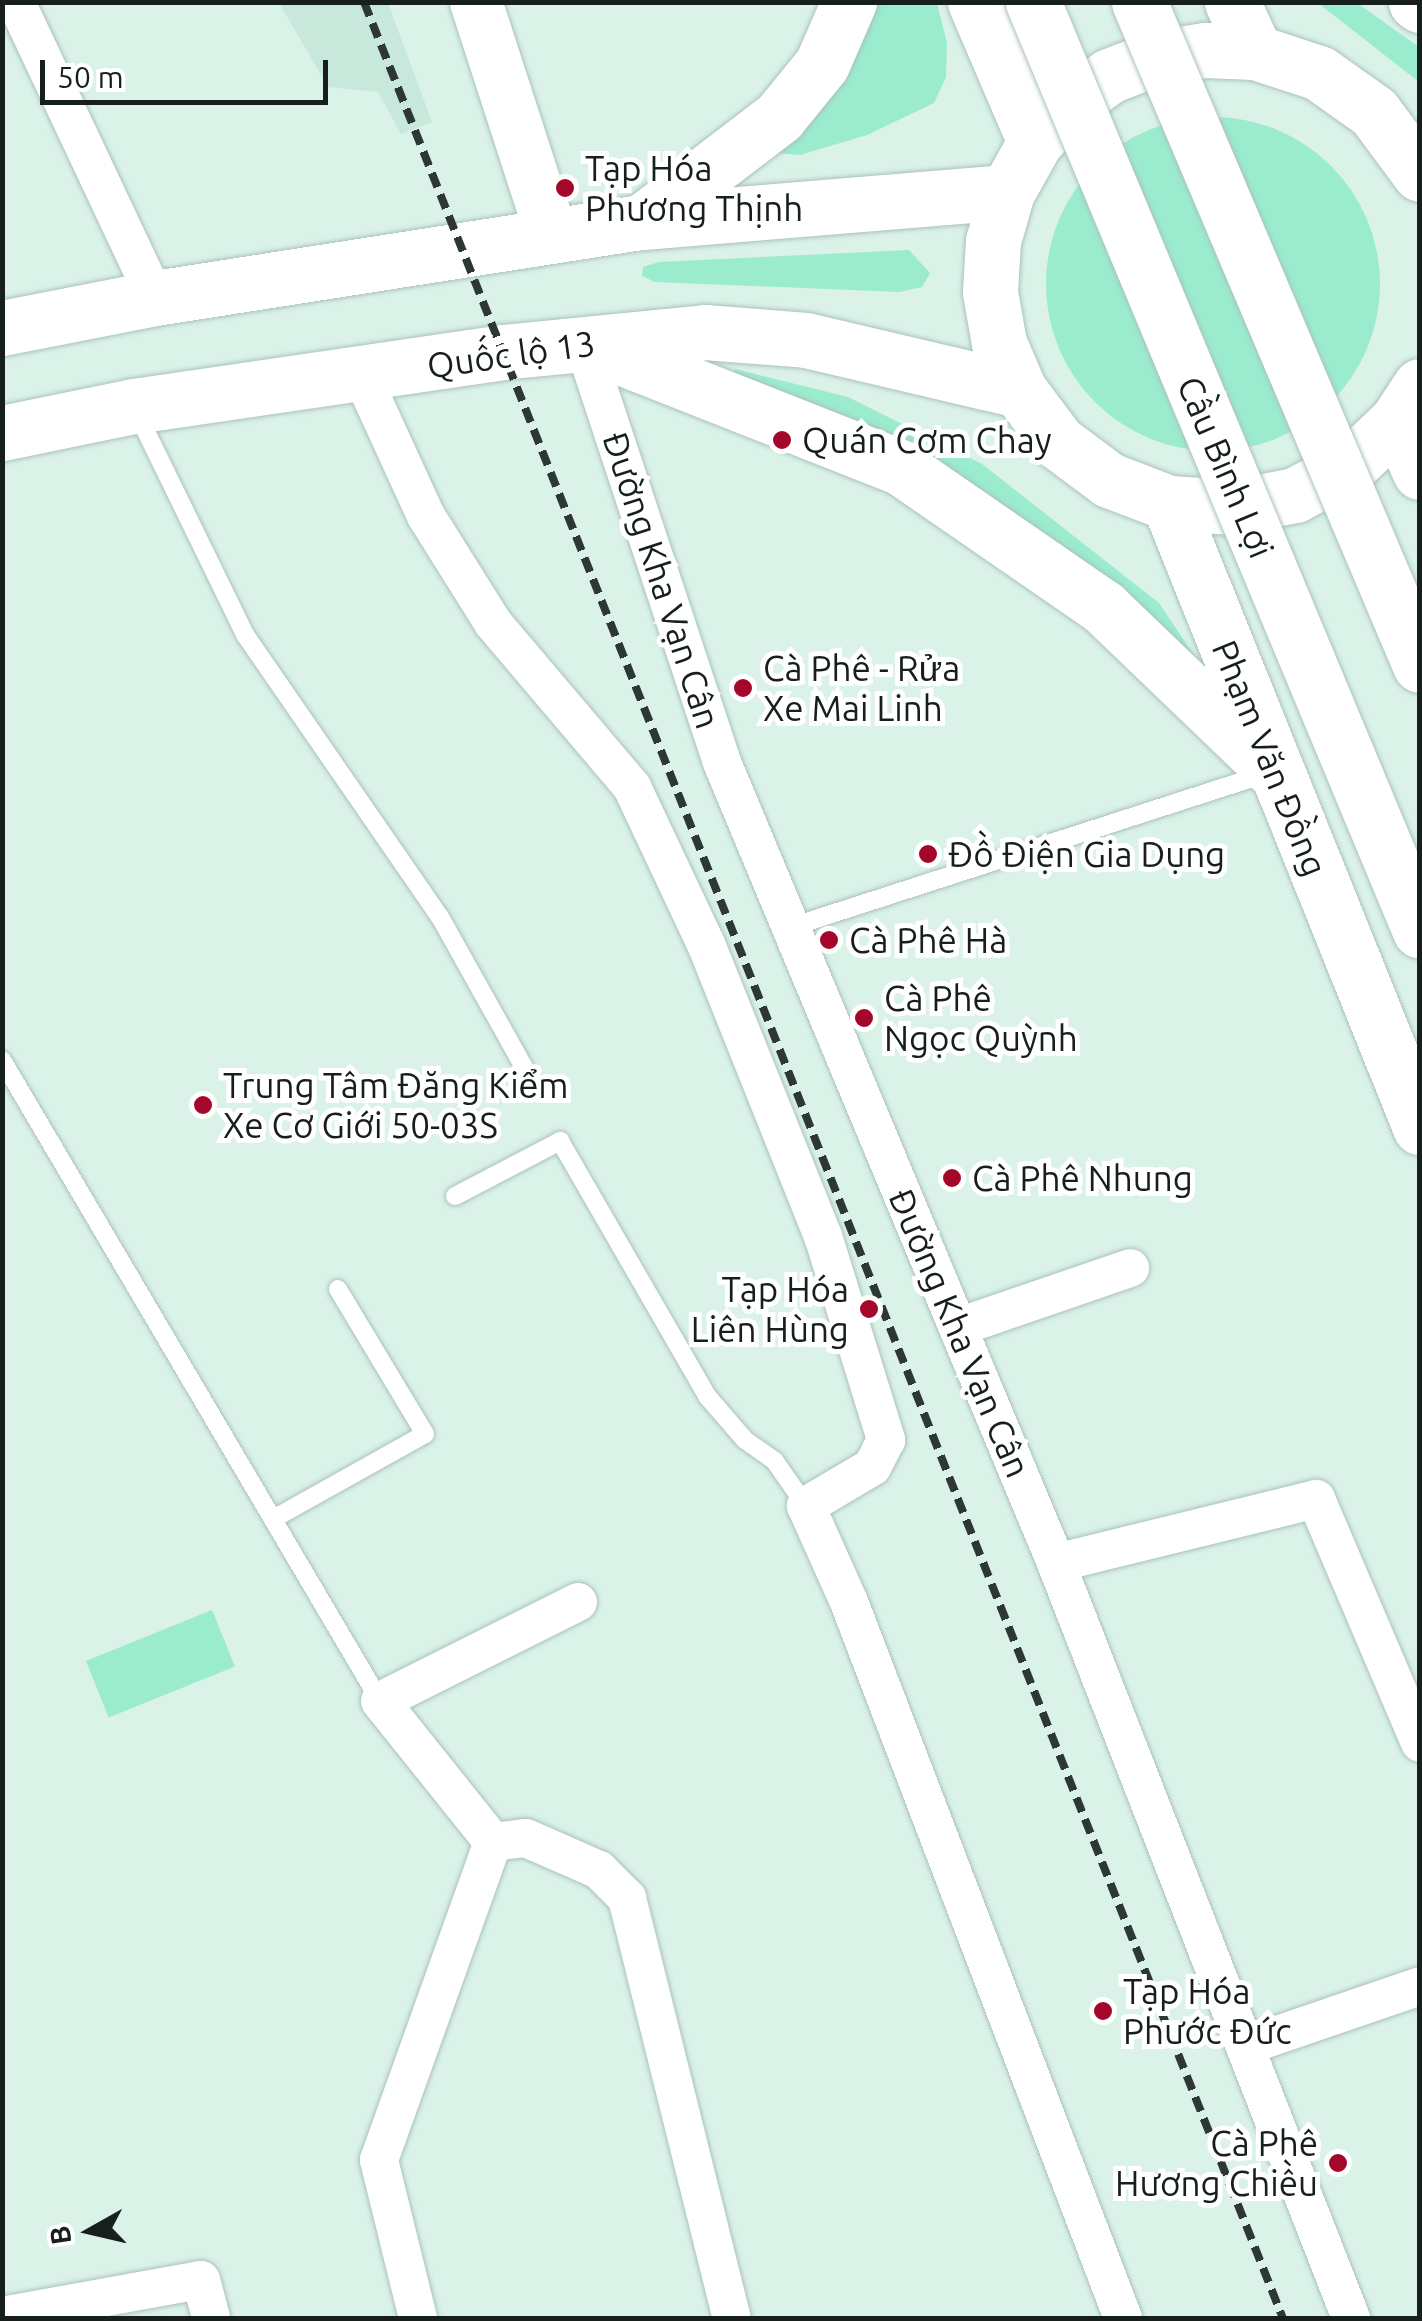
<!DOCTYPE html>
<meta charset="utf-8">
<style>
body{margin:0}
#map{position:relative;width:1422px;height:2321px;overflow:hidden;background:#daf2e8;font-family:Ubuntu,sans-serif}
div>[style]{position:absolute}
.built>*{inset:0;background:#c8e8dc}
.green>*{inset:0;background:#9bebce;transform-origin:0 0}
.round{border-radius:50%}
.roads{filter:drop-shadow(0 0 2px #abc2b9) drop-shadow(0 0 2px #abc2b9)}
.lane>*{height:18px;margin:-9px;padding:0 9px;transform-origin:9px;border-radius:9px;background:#fff}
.street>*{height:38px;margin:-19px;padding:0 19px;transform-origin:19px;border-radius:19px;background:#fff}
.secondary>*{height:52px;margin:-26px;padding:0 26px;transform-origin:26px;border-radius:26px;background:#fff}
.primary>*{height:55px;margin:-27.5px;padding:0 27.5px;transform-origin:27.5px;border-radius:27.5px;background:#fff}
.highway>*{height:55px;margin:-27.5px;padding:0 27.5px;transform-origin:27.5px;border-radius:27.5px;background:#fff}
.rail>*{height:8px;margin-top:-4px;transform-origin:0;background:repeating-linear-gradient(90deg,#2d3733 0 15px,transparent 0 23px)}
.bridges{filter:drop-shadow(0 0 2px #abc2b9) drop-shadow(0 0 2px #abc2b9)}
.highway-bridge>*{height:55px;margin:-27.5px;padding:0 27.5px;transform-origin:27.5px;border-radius:27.5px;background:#fff}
.dots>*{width:28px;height:28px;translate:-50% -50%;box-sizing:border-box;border:5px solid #fff;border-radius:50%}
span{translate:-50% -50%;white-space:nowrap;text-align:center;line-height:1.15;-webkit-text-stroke:10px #fff;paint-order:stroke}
.poi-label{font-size:35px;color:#161f1b}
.left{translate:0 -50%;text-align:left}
.right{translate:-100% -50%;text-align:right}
.street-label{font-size:35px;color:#161f1b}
.frame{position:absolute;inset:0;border:5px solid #161f1b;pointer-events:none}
.north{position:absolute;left:40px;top:2181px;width:100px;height:100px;-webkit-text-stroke:8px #fff;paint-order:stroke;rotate:262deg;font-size:28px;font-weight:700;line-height:40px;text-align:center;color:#161f1b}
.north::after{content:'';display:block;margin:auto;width:35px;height:45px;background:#161f1b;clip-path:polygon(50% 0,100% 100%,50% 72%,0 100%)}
.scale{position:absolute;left:40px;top:60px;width:288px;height:45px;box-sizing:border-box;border:5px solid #161f1b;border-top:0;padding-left:12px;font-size:30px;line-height:35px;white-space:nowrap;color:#161f1b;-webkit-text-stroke:8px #fff;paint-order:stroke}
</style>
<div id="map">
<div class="built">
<i style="clip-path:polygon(279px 3px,388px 3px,432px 122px,401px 134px,378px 92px,328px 87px)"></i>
</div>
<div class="green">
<i style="clip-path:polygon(872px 3px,937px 3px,947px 43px,946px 77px,934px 103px,867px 135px,800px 155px,763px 152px)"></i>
<i style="clip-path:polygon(1318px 3px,1357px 3px,1419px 47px,1419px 82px)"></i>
<i class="round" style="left:1046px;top:117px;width:334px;height:334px"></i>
<i style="clip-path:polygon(909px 250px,930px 273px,922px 287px,900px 292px,655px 282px,642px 276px,643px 267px,659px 262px)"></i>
<i style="clip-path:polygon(735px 369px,848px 397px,982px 464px,1159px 603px,1238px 721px,727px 383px)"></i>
<i style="left:212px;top:1610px;width:61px;height:136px;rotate:68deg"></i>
</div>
<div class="roads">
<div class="lane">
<i style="left:137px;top:413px;width:248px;rotate:64deg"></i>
<i style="left:246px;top:636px;width:341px;rotate:55.4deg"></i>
<i style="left:440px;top:917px;width:195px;rotate:60.8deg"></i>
<i style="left:791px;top:927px;width:499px;rotate:-17.9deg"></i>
<i style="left:2px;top:1060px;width:744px;rotate:59.47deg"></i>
<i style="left:455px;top:1196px;width:119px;rotate:-27.6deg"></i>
<i style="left:560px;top:1141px;width:294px;rotate:60deg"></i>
<i style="left:707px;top:1396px;width:58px;rotate:49.2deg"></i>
<i style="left:745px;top:1440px;width:35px;rotate:35deg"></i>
<i style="left:774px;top:1460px;width:56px;rotate:55.2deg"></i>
<i style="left:273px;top:1519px;width:174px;rotate:-29.2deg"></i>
<i style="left:425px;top:1434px;width:169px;rotate:-121deg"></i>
</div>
<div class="street">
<i style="left:16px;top:2px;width:327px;rotate:64.8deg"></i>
<i style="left:583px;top:342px;width:440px;rotate:71.7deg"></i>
<i style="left:721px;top:760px;width:870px;rotate:67.35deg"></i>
<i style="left:1056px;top:1563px;width:811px;rotate:68.66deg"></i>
<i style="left:361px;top:374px;width:156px;rotate:65.4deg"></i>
<i style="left:426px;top:516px;width:126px;rotate:57.9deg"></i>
<i style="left:493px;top:623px;width:215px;rotate:49.7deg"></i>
<i style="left:632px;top:787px;width:174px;rotate:64.8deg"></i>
<i style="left:706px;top:944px;width:315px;rotate:68.2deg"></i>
<i style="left:823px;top:1236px;width:214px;rotate:72.8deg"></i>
<i style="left:886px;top:1440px;width:30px;rotate:117deg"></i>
<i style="left:872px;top:1467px;width:77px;rotate:149.4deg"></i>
<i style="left:806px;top:1506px;width:105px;rotate:65.9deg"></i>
<i style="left:849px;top:1602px;width:767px;rotate:69.06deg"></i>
<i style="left:958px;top:1327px;width:182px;rotate:-18.9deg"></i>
<i style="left:1056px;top:1563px;width:268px;rotate:-13.8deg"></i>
<i style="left:1316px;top:1499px;width:265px;rotate:66.9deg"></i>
<i style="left:578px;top:1602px;width:221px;rotate:153.4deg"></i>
<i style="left:380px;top:1701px;width:181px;rotate:51.3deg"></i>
<i style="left:493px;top:1842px;width:33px;rotate:-7deg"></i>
<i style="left:526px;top:1838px;width:80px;rotate:23.7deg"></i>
<i style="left:599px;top:1870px;width:40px;rotate:45deg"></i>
<i style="left:627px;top:1898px;width:433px;rotate:76deg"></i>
<i style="left:1245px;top:2046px;width:185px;rotate:-18.9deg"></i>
<i style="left:2px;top:2316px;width:202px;rotate:-10.3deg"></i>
<i style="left:201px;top:2280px;width:39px;rotate:75deg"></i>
<i style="left:418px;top:2318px;width:163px;rotate:-103.9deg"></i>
<i style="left:379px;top:2160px;width:338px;rotate:-70.3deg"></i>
</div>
<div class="secondary">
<i style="left:476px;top:2px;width:246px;rotate:72deg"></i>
</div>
<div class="primary">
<i style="left:975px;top:2px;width:152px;rotate:66.8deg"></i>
<i style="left:1232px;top:2px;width:55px;rotate:65.3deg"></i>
<i style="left:1416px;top:2px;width:5px;rotate:37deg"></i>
<i style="left:1397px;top:421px;width:56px;rotate:65.7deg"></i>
<i style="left:1169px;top:503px;width:673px;rotate:68.09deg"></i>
</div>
<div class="highway">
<i style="left:1420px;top:174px;width:77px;rotate:-126.6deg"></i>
<i style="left:1374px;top:112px;width:67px;rotate:-144.7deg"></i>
<i style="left:1319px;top:73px;width:67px;rotate:-161.8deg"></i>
<i style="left:1255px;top:52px;width:50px;rotate:-177.7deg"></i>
<i style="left:1205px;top:50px;width:51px;rotate:170.9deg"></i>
<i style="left:1155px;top:58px;width:49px;rotate:158.6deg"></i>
<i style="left:1109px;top:76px;width:49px;rotate:144.1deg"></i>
<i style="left:1069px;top:105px;width:50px;rotate:132.6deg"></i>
<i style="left:1035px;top:142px;width:57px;rotate:119.2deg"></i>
<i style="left:1007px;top:192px;width:51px;rotate:105.9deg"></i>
<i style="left:993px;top:241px;width:51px;rotate:93.4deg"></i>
<i style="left:990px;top:292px;width:52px;rotate:80deg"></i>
<i style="left:999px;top:343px;width:51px;rotate:66.9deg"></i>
<i style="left:1019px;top:390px;width:65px;rotate:53.1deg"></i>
<i style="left:1058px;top:442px;width:64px;rotate:36.7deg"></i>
<i style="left:1109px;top:480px;width:64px;rotate:21deg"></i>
<i style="left:1169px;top:503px;width:64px;rotate:3.6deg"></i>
<i style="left:1233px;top:507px;width:63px;rotate:-11deg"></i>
<i style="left:1295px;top:495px;width:64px;rotate:-28.2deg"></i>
<i style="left:1351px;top:465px;width:64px;rotate:-43.7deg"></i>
<i style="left:1397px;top:421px;width:42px;rotate:-56.7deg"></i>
<i style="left:643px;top:221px;width:171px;rotate:-37.4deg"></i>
<i style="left:779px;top:117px;width:68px;rotate:-50.9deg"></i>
<i style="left:822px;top:64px;width:68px;rotate:-66.5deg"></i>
<i style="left:2px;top:328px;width:156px;rotate:-11.1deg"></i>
<i style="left:155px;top:298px;width:493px;rotate:-8.9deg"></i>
<i style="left:642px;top:222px;width:366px;rotate:-4.7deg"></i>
<i style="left:595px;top:347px;width:328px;rotate:21.5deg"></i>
<i style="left:900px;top:467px;width:247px;rotate:34.6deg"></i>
<i style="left:1103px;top:607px;width:237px;rotate:43.8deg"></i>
<i style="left:2px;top:433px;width:135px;rotate:-11.6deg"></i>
<i style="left:134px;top:406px;width:372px;rotate:-8.3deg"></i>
<i style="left:502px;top:352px;width:204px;rotate:-5.6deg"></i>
<i style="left:705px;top:332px;width:101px;rotate:4.5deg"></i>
<i style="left:806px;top:340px;width:219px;rotate:13.2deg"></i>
</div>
</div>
<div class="rail">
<i style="left:364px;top:2px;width:2492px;rotate:68.36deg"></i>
</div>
<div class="bridges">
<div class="highway-bridge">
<i style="left:1033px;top:2px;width:1006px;rotate:67.38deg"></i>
<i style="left:1139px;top:2px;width:720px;rotate:67.03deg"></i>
</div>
</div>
<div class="dots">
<i style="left:565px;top:188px;background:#a4072a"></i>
<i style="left:782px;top:440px;background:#a4072a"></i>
<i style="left:743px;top:688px;background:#a4072a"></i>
<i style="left:928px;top:854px;background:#a4072a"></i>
<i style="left:829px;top:940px;background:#a4072a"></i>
<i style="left:864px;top:1018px;background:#a4072a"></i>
<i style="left:203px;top:1105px;background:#a4072a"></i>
<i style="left:952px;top:1178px;background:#a4072a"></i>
<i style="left:869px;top:1309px;background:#a4072a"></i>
<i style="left:1103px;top:2011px;background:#a4072a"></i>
<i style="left:1338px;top:2163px;background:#a4072a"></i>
</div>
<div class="poi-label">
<span class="left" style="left:585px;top:188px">Tạp Hóa<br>Phương Thịnh</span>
<span class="left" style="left:802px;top:440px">Quán Cơm Chay</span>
<span class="left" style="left:763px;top:688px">Cà Phê - Rửa<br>Xe Mai Linh</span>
<span class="left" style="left:948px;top:854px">Đồ Điện Gia Dụng</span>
<span class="left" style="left:849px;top:940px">Cà Phê Hà</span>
<span class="left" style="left:884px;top:1018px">Cà Phê<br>Ngọc Quỳnh</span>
<span class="left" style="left:223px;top:1105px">Trung Tâm Đăng Kiểm<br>Xe Cơ Giới 50-03S</span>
<span class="left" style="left:972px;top:1178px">Cà Phê Nhung</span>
<span class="right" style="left:849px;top:1309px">Tạp Hóa<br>Liên Hùng</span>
<span class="left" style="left:1123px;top:2011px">Tạp Hóa<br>Phước Đức</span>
<span class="right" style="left:1318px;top:2163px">Cà Phê<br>Hương Chiều</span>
</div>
<div class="street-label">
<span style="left:511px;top:354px;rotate:-8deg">Quốc lộ 13</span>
<span style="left:1226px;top:467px;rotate:67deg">Cầu Bình Lợi</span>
<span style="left:662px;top:580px;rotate:72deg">Đường Kha Vạn Cân</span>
<span style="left:1270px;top:758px;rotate:68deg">Phạm Văn Đồng</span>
<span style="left:960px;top:1333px;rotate:67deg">Đường Kha Vạn Cân</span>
</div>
<div class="frame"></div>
<div class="north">B</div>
<div class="scale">50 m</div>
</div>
